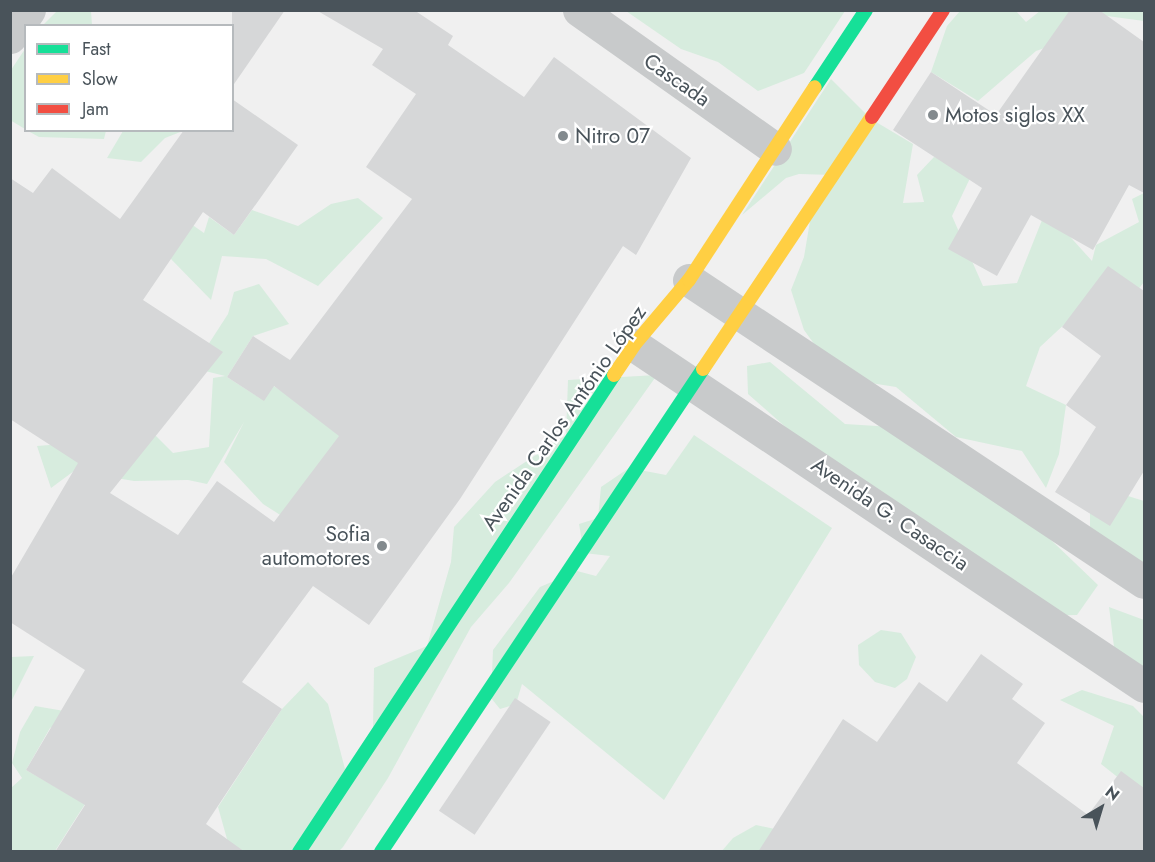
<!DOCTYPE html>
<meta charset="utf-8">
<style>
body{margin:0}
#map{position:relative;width:1155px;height:862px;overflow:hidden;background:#f0f0f0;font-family:Jost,sans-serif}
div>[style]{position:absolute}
.green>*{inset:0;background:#d7ecde}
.building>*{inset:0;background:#d6d7d8;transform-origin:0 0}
.street>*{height:33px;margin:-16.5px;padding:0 16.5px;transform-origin:16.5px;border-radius:16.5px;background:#c8cacb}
.fast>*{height:14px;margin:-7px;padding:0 7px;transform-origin:7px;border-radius:7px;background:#16e098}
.slow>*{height:14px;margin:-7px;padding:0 7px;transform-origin:7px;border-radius:7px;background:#ffcf43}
.jam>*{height:14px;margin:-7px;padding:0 7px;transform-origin:7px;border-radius:7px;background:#f24e42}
.dots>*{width:16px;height:16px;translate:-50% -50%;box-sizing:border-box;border:3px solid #fff;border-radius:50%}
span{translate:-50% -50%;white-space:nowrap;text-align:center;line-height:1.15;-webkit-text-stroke:4.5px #fff;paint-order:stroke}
.street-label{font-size:21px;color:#49535a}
.poi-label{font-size:21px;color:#49535a}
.left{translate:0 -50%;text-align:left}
.right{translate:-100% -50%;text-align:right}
.frame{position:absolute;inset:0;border:12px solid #49535a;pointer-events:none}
.legend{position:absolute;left:24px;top:24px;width:210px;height:108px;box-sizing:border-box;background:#fff;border:2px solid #b6babd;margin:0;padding:8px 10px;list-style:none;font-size:18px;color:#49535a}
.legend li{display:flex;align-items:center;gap:12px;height:30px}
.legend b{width:30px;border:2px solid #b6babd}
.north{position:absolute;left:1071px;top:778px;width:60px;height:60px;-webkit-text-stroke:4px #fff;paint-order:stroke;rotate:38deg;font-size:16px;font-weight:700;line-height:24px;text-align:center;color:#49535a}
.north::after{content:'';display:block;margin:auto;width:21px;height:27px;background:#49535a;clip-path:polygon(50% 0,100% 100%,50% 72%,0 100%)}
</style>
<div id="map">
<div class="green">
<i style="clip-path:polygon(57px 11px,91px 11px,92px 25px,43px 25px)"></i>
<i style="clip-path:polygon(626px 11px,845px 11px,804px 73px,758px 91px,718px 62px,681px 49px)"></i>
<i style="clip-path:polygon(960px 11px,1016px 11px,1026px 22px,1040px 11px,1088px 11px,1079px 36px,1036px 51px,978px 101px,931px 72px,947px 26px)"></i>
<i style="clip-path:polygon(1094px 11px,1144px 11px,1144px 21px,1107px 16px)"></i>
<i style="clip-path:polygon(25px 49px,25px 129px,10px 120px,11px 70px)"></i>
<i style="clip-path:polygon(831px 79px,871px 119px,913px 144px,903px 203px,924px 202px,917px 175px,934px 157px,973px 172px,952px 216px,983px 286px,1017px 283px,1046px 210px,1092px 261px,1096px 245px,1139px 222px,1132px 199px,1144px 193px,1144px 282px,1125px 306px,1069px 320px,1040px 347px,1026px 386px,1066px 405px,1059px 454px,1046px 488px,1022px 451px,956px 437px,896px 387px,839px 378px,804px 330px,791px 290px,804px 257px,812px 209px,833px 175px,799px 174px,786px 178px,742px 215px)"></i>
<i style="clip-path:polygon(28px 131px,106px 131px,104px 139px,39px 137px)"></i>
<i style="clip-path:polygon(123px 131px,123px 130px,183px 131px,165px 138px,141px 162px,107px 158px)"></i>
<i style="clip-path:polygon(358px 198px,383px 218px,318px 286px,266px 259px,222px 256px,211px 300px,171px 259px,171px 210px,204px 233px,209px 217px,234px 235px,252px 210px,298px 226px,331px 204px)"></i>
<i style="clip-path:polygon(259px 284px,289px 324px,253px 336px,227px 377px,260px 398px,272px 385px,343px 431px,296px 525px,263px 504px,224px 462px,244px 422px,207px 484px,188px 480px,134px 481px,74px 471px,51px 488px,37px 446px,112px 440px,138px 418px,173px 453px,209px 447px,213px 378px,225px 376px,201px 370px,206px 348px,228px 314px,234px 292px)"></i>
<i style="clip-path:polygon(770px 362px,845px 424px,909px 428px,1002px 493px,1098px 585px,1077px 615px,1026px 616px,841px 476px,748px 394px,747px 366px)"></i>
<i style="clip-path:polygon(657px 375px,509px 583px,471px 627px,388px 778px,343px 847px,338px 852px,219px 851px,227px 839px,218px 807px,282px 709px,308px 682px,328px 704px,345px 769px,373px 728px,374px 668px,427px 646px,451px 562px,454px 527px,495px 482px,566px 435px,568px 380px)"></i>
<i style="clip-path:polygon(694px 435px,832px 528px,664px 800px,522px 684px,516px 704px,500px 709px,491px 698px,493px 650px,540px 587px,577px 571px,596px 576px,610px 556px,584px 553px,579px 524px,598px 518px,601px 487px,629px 468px,666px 475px)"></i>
<i style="clip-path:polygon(1128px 496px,1144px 501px,1144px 581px,1090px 532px,1090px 503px)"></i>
<i style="clip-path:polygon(1109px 607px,1144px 620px,1144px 676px,1116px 663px)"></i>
<i style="clip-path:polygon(881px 630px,901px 633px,916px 657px,907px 679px,895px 688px,875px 682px,859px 665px,858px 645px)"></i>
<i style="clip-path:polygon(34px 656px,11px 702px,11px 657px)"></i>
<i style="clip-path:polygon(1082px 690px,1133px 706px,1144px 717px,1144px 798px,1101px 764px,1114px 726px,1060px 700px)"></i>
<i style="clip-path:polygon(35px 706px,76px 713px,50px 728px,26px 770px,85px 804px,55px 851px,11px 852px,11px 788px,22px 778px,12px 763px,20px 732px)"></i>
<i style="clip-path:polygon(756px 825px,775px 829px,804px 852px,721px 852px,733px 838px)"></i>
</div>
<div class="building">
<i style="clip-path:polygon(232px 10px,285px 10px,232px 87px)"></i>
<i style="clip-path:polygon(316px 10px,414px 10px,453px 36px,448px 45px,524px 97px,554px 57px,691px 158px,636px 255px,623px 246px,460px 499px,369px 625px,313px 586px,242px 682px,282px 709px,206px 824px,245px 852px,55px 852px,85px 805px,26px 770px,85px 670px,10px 622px,10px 579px,78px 463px,10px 419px,10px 178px,33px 193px,52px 168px,120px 219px,184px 130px,232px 130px,232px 99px,298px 145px,234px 235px,203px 212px,143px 300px,223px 352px,110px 493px,178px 535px,217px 481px,274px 522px,339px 436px,274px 386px,264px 401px,227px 377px,253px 336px,290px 360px,412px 199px,366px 167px,416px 94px,372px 65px,383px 49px)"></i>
<i style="clip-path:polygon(1070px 10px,1099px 10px,1144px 42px,1144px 193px,1129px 185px,1093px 250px,1031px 215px,997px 276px,948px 249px,982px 188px,893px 130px,931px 72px,996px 115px)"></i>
<i style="clip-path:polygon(1108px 266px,1144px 291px,1144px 471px,1110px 526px,1055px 492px,1096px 427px,1066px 405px,1101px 356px,1062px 327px)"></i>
<i style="clip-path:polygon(981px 654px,1023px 684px,1012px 699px,1045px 723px,1017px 763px,1088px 815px,1121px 771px,1144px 788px,1144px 852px,758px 852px,843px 719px,877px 742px,919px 682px,947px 702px)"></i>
<i style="left:515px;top:698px;width:43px;height:136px;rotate:34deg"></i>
</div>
<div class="street">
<i style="left:579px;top:10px;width:240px;rotate:35.3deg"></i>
<i style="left:10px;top:37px;width:33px;rotate:-55deg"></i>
<i style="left:689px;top:280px;width:546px;rotate:33.57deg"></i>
<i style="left:634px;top:345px;width:613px;rotate:33.77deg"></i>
</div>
<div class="fast">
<i style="left:815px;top:87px;width:92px;rotate:-56.5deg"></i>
<i style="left:299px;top:852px;width:572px;rotate:-56.56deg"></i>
<i style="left:381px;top:852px;width:580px;rotate:-56.31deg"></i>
</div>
<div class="slow">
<i style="left:703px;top:369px;width:303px;rotate:-56.2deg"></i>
<i style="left:614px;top:375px;width:36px;rotate:-56deg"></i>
<i style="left:634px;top:345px;width:85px;rotate:-49.8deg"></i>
<i style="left:689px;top:280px;width:230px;rotate:-56.9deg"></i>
</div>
<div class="jam">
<i style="left:872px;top:117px;width:128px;rotate:-56.4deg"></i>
</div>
<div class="dots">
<i style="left:933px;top:115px;background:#838a8e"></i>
<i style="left:563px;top:136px;background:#838a8e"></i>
<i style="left:382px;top:546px;background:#838a8e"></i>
</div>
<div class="street-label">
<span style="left:677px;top:80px;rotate:35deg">Cascada</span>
<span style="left:564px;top:418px;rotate:-55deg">Avenida Carlos António López</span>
<span style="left:890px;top:514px;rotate:34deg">Avenida G. Casaccia</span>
</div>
<div class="poi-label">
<span class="left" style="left:945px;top:115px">Motos siglos XX</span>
<span class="left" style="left:575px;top:136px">Nitro 07</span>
<span class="right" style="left:370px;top:546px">Sofia<br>automotores</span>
</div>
<div class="frame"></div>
<ul class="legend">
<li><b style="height:8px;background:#16e098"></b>Fast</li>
<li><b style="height:8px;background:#ffcf43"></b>Slow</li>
<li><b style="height:8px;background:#f24e42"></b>Jam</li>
</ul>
<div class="north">N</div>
</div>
